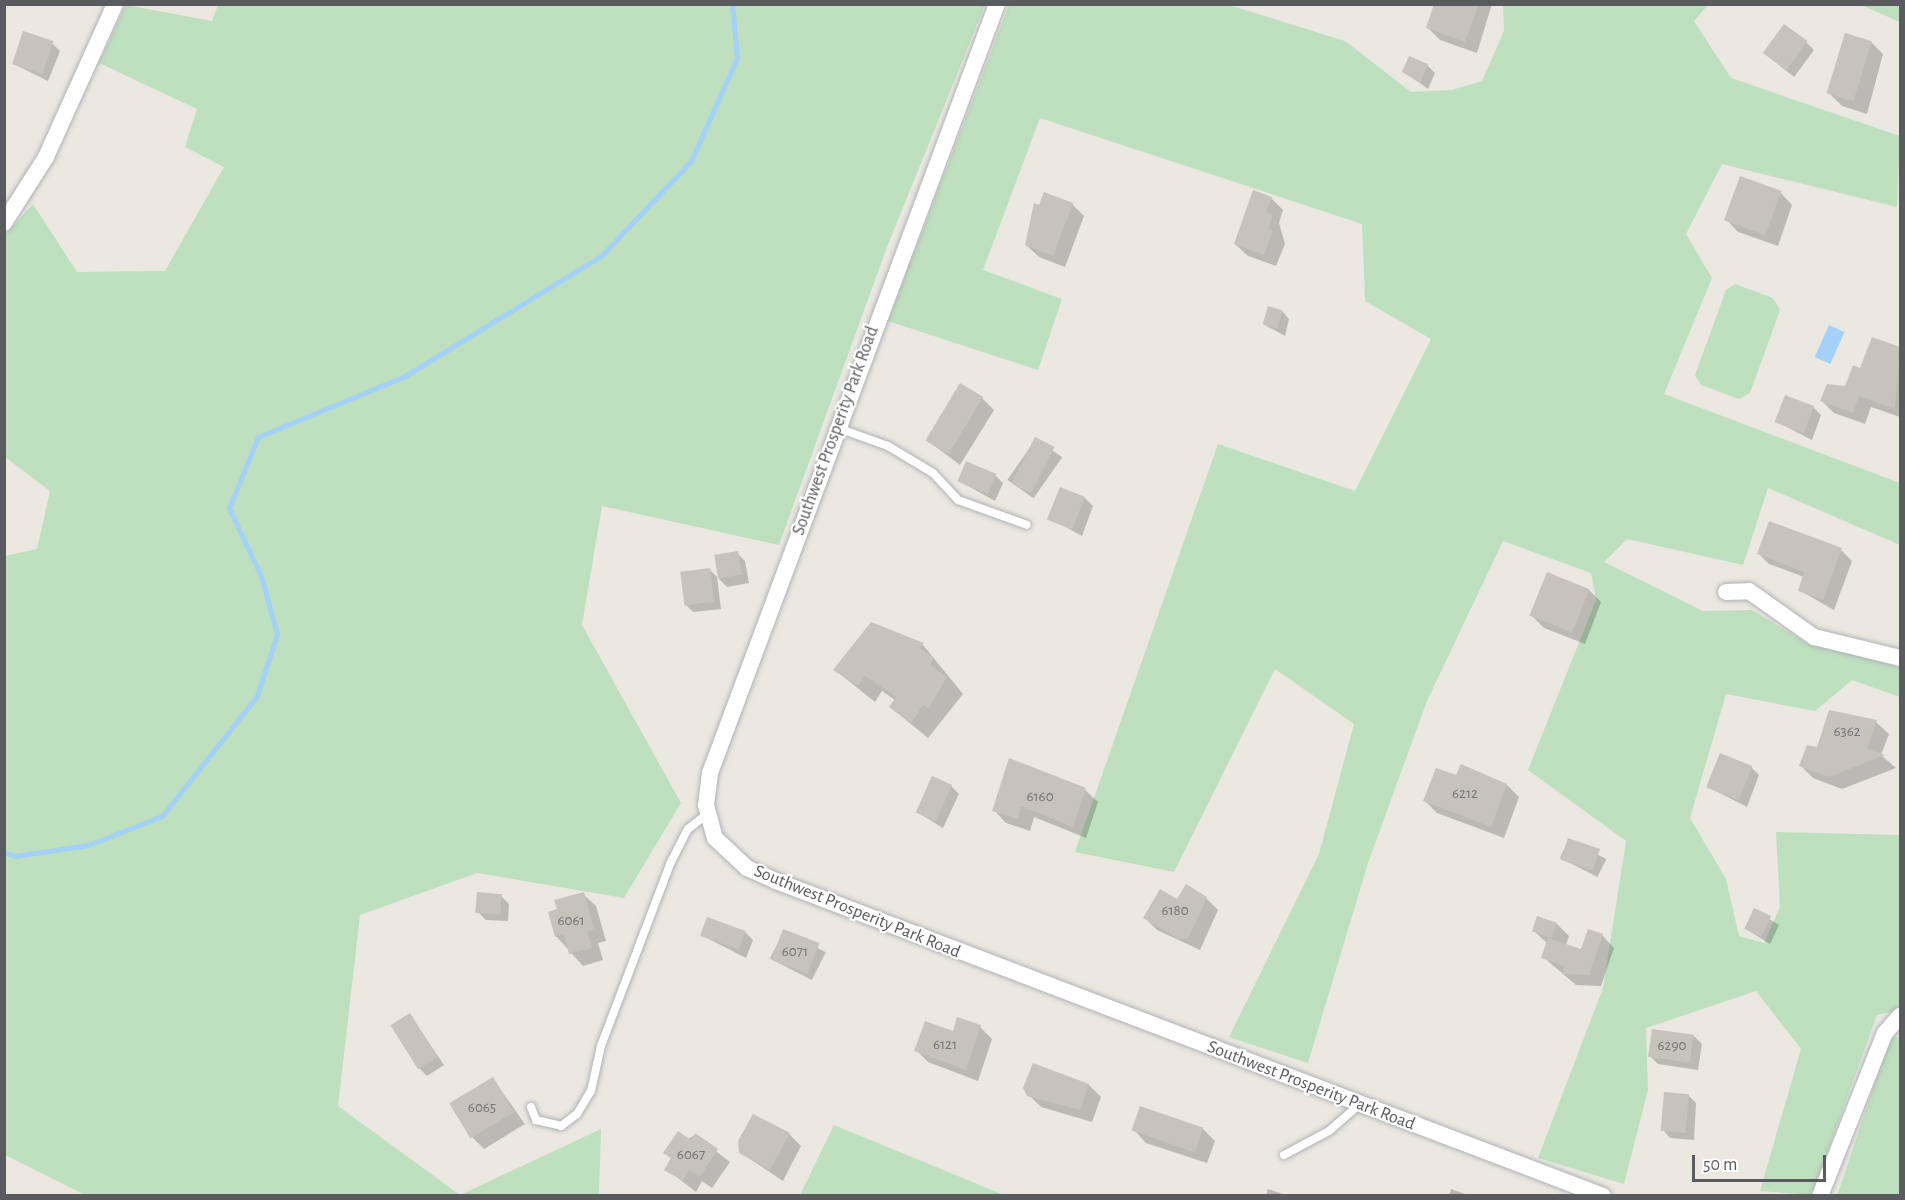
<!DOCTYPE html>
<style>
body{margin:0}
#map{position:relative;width:1905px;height:1200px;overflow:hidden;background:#eae8e0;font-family:"Alegreya Sans",sans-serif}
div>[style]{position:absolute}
.green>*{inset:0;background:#bee0be}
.water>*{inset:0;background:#a3d1f7;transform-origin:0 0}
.shadow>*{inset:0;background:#0003;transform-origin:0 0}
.stream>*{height:5px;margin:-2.5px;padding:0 2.5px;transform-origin:2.5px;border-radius:2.5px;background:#a3d1f7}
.building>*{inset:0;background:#c6c2bc;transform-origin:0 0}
.roads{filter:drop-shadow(0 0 2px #b0b2b7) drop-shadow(0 0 2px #b0b2b7)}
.lane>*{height:8px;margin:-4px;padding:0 4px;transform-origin:4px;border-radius:4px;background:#fff}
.street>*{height:16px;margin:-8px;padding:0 8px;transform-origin:8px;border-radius:8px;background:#fff}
span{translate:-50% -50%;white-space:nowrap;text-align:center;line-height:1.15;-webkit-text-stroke:4.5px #fff;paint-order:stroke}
.number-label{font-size:15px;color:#747576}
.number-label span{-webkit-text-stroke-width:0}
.street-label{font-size:18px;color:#595b5f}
.frame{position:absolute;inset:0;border:6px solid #595b5f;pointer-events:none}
.scale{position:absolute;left:1692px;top:1155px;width:134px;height:27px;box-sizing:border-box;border:3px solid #595b5f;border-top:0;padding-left:8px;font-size:18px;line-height:21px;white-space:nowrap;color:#595b5f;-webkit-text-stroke:4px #fff;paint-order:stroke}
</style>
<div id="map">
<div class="green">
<i style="clip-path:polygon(218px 5px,985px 5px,887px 247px,779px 545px,602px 506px,582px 625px,681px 803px,624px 898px,477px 873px,360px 915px,338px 1106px,460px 1195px,601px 1129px,599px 1195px,85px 1195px,5px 1155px,5px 556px,37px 549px,50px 491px,5px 457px,5px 235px,33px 204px,77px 272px,165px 271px,224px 167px,185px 147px,197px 109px,99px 63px,126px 5px,212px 21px)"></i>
<i style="clip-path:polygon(1009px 5px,1229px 5px,1345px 41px,1411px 92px,1452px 90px,1482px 81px,1504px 31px,1503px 5px,1708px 5px,1694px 21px,1731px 78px,1900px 136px,1897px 207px,1722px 164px,1686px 234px,1712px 278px,1664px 394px,1900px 483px,1900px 545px,1768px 488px,1743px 565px,1627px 539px,1604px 562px,1703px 611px,1752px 610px,1805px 642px,1900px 667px,1900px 697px,1852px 680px,1815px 711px,1726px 694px,1690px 818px,1726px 879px,1739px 936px,1764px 943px,1780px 907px,1776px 832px,1900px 835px,1900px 1010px,1877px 1015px,1812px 1195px,1760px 1191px,1801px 1049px,1756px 991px,1646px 1028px,1648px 1090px,1624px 1184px,1538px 1158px,1603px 988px,1626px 841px,1528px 770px,1596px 600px,1591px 573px,1503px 541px,1427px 701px,1368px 863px,1308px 1063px,1229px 1037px,1319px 854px,1354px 724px,1275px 669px,1174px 872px,1075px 852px,1218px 444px,1355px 491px,1431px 339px,1365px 301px,1362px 224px,1040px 118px,983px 270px,1062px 299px,1038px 370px,888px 321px)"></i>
<i style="clip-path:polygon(1861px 5px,1900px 5px,1900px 22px)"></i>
<i style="clip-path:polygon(1735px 284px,1773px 298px,1780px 310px,1750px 393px,1739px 399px,1701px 385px,1695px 375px,1726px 290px)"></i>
<i style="clip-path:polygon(1900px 1037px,1900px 1195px,1837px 1196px,1890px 1038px)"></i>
<i style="clip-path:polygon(834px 1125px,1004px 1195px,800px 1195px)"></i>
</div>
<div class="water">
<i style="left:1829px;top:325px;width:17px;height:35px;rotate:24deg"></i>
</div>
<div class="shadow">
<i style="clip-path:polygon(1436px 4px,1492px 4px,1477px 53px,1440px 40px,1427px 27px)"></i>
<i style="clip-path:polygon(1806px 42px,1814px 50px,1794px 77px,1764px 53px)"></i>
<i style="clip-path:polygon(1871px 42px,1883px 54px,1867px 114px,1842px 106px,1830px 94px)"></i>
<i style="clip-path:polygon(52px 43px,60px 51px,48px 81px,12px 63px)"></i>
<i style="clip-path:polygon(1427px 65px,1435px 73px,1428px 89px,1404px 72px)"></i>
<i style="clip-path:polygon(1780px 192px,1792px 205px,1778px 246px,1738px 232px,1726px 219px)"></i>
<i style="clip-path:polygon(1271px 198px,1283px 210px,1279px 223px,1285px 244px,1276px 266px,1248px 256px,1235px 244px)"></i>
<i style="clip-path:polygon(1072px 204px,1084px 216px,1065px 267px,1039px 257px,1026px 245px,1040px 207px)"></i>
<i style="clip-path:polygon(1282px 311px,1289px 319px,1285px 336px,1263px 324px)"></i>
<i style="clip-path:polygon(1900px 349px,1900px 417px,1871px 407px,1865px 424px,1834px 413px,1822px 401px,1846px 387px,1861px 370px)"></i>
<i style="clip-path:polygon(982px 398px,994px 410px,960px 465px,928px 441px)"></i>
<i style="clip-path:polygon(1813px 407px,1821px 415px,1812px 440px,1777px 422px)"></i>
<i style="left:1036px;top:439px;width:32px;height:50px;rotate:35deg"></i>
<i style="clip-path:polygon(995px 475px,1003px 483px,995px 501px,959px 481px)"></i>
<i style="clip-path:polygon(1085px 498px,1093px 506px,1082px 536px,1051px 519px)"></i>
<i style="clip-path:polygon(1841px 550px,1852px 561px,1834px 610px,1799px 590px,1804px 577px,1769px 564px,1758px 553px)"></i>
<i style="clip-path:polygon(737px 553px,745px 561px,749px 583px,727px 587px,719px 579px)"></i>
<i style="clip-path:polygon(709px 569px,717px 577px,721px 609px,693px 612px,685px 604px)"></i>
<i style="clip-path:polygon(1589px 590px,1601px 602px,1585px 644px,1544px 628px,1532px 616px)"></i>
<i style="clip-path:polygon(871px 624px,923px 645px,963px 694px,928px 738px,890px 707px,895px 700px,882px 691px,875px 702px,835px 670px)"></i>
<i style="clip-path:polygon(1830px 712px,1876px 722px,1889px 734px,1881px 755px,1896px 768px,1842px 789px,1813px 778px,1801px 766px,1818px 749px)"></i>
<i style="clip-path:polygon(1751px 767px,1759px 775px,1747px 807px,1708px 787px)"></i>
<i style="clip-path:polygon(1457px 777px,1507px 785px,1519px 797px,1504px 838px,1437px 813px,1425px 801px)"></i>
<i style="clip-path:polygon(951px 786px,959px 794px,943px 828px,917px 812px)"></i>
<i style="clip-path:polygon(1085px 790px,1098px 802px,1086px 838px,1034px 817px,1030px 831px,1006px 823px,994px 810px)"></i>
<i style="left:1569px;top:840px;width:42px;height:20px;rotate:27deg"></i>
<i style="clip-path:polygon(583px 894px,596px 906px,606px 941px,598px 943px,603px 960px,583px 966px,556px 936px,559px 910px)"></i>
<i style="clip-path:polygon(501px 896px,509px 904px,508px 921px,486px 920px,478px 912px)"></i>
<i style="clip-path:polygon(1206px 898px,1218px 910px,1200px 950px,1157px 930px,1145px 918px,1177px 901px)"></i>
<i style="clip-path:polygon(1755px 910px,1779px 925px,1770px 944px,1746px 929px)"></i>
<i style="clip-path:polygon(1557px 924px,1569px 936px,1566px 945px,1582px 951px,1602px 935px,1614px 948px,1601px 986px,1576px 985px,1543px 957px,1548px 944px,1534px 931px)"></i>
<i style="left:784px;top:931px;width:47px;height:31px;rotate:27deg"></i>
<i style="clip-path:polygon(745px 932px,753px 940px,746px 958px,701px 935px)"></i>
<i style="clip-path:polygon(410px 1015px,444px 1065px,427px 1076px,419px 1068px)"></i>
<i style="clip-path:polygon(980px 1027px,992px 1039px,978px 1081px,928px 1062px,916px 1050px)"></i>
<i style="clip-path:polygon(1694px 1036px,1702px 1044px,1698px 1070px,1658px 1064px,1650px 1056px)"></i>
<i style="clip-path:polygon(493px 1079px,525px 1124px,484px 1149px,472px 1137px)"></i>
<i style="clip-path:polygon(1089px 1085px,1101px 1097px,1092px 1122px,1041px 1107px,1029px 1095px)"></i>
<i style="clip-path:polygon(1688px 1095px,1696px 1103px,1694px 1140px,1670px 1138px,1663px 1130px)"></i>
<i style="clip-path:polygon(1203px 1129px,1215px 1141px,1207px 1163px,1146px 1143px,1134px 1130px)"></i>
<i style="clip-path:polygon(789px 1134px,801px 1146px,783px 1181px,741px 1153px)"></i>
<i style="clip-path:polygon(695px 1135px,730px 1162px,712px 1188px,702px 1181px,696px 1192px,666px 1169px,672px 1159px,665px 1152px)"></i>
<i style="clip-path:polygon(1268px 1189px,1286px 1195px,1286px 1196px,1266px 1196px)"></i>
<i style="clip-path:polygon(1451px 1189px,1471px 1196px,1449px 1196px)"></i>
</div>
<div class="stream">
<i style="left:4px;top:852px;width:12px;rotate:20deg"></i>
<i style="left:15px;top:856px;width:74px;rotate:-8.6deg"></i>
<i style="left:88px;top:845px;width:79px;rotate:-21.4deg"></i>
<i style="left:162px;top:816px;width:153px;rotate:-51.6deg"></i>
<i style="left:257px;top:696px;width:65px;rotate:-72.1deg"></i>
<i style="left:277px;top:634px;width:60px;rotate:-105.4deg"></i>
<i style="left:261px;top:576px;width:75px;rotate:-115.2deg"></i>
<i style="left:229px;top:508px;width:77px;rotate:-67.8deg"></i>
<i style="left:258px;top:437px;width:159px;rotate:-22.5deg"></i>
<i style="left:405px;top:376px;width:230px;rotate:-31.5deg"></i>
<i style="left:601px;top:256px;width:131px;rotate:-46.5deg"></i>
<i style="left:691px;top:161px;width:113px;rotate:-65.9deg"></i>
<i style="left:737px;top:58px;width:54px;rotate:-95.3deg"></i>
</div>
<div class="building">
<i style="clip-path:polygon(1434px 4px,1479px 4px,1465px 42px,1426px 28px)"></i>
<i style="left:1784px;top:24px;width:29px;height:36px;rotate:36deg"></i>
<i style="left:23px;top:31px;width:32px;height:35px;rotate:18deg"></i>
<i style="left:1845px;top:33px;width:28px;height:63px;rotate:17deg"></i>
<i style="clip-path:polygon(1409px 56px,1428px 64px,1420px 83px,1402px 72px)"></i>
<i style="left:1740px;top:176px;width:44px;height:47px;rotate:20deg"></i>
<i style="clip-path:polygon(1253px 190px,1272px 197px,1266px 212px,1273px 215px,1268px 229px,1273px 231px,1264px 255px,1234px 244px)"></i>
<i style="clip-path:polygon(1044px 192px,1073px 203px,1053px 256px,1025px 245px,1034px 203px,1039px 205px)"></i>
<i style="left:1268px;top:306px;width:15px;height:19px;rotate:16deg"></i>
<i style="clip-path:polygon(1872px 337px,1900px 347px,1895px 409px,1859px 396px,1853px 413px,1820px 401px,1827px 384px,1845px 386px,1853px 365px,1860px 368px)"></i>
<i style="left:960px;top:383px;width:27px;height:67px;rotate:31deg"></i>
<i style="left:1785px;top:395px;width:31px;height:29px;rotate:21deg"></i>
<i style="left:1035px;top:437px;width:22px;height:52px;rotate:27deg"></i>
<i style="left:966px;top:461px;width:33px;height:22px;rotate:23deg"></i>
<i style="left:1060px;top:487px;width:27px;height:35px;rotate:22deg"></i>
<i style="clip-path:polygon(1769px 521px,1842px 548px,1823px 600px,1798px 591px,1804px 572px,1757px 554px)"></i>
<i style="left:738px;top:551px;width:24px;height:24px;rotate:81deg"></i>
<i style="left:710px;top:568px;width:34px;height:30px;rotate:83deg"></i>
<i style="left:1547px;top:572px;width:46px;height:47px;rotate:22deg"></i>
<i style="clip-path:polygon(871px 622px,924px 643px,920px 648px,934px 658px,930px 665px,947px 677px,928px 709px,923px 705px,911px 723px,889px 707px,896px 697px,865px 676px,858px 686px,833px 670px)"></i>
<i style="clip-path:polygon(1829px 710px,1877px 720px,1867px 749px,1885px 755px,1829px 777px,1799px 766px,1807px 745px,1817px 747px)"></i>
<i style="left:1720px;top:753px;width:35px;height:37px;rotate:22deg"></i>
<i style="clip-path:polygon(1009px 758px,1086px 788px,1073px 827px,1021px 806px,1018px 819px,992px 811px)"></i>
<i style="clip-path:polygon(1461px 764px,1507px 784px,1491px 827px,1423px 801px,1436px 768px,1456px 775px)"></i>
<i style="left:932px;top:776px;width:22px;height:40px;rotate:24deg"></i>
<i style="left:1568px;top:838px;width:34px;height:23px;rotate:19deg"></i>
<i style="clip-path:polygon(1186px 884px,1207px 897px,1188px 939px,1178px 939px,1143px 918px,1160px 889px,1177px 899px)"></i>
<i style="left:477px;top:892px;width:25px;height:21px;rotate:5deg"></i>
<i style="clip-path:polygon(584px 892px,594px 929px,587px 931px,592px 948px,569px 954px,564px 934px,555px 937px,548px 912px,557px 909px,554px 900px)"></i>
<i style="left:1754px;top:908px;width:19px;height:23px;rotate:25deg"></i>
<i style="left:1537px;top:916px;width:21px;height:16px;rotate:19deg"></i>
<i style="left:707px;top:917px;width:41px;height:20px;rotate:20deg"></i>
<i style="left:783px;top:929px;width:39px;height:33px;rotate:21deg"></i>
<i style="clip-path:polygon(1588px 929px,1603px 934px,1589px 975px,1562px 974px,1565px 966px,1541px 958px,1548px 938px,1581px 949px)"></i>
<i style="left:410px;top:1013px;width:52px;height:23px;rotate:58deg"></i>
<i style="clip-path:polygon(957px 1017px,981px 1025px,966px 1070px,914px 1051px,925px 1021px,953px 1031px)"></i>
<i style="left:1652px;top:1029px;width:42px;height:28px;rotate:8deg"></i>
<i style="clip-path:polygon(1033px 1063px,1089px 1084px,1080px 1110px,1027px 1096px,1023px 1088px)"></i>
<i style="left:493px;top:1077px;width:41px;height:51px;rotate:59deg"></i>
<i style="left:1664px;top:1092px;width:25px;height:39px;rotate:5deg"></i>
<i style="left:1140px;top:1106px;width:67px;height:26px;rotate:19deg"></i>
<i style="clip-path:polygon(753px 1114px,790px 1133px,770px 1170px,739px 1153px,738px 1141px)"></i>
<i style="clip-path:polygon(678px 1131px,691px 1140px,695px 1133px,718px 1149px,700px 1177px,689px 1170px,683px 1181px,664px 1170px,671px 1158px,663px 1153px)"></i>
</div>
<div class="roads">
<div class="lane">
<i style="left:838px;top:428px;width:53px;rotate:19.8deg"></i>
<i style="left:888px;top:446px;width:52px;rotate:31deg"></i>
<i style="left:933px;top:473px;width:37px;rotate:47deg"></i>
<i style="left:958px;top:500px;width:73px;rotate:19.9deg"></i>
<i style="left:531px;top:1107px;width:14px;rotate:69deg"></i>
<i style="left:536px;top:1120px;width:26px;rotate:13deg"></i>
<i style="left:561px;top:1126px;width:20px;rotate:-37deg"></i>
<i style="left:577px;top:1114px;width:27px;rotate:-59deg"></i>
<i style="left:591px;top:1091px;width:46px;rotate:-77.5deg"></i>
<i style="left:601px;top:1046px;width:197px;rotate:-69.2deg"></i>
<i style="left:671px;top:862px;width:37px;rotate:-63deg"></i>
<i style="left:688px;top:829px;width:24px;rotate:-38deg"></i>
<i style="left:1284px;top:1155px;width:51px;rotate:-28.1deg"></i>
<i style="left:1329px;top:1131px;width:40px;rotate:-41deg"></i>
</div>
<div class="street">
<i style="left:997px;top:4px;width:821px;rotate:110.47deg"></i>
<i style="left:710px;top:773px;width:32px;rotate:97deg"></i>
<i style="left:706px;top:805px;width:34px;rotate:75deg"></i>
<i style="left:715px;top:838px;width:44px;rotate:43.2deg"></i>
<i style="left:747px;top:868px;width:32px;rotate:24deg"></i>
<i style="left:776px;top:881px;width:885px;rotate:20.85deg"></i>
<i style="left:4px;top:223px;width:78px;rotate:-57.5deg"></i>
<i style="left:46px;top:157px;width:168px;rotate:-65.7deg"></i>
<i style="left:1726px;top:592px;width:23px;rotate:-2deg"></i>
<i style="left:1749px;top:591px;width:80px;rotate:35.3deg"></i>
<i style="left:1814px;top:637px;width:89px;rotate:13.7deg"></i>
<i style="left:1820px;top:1196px;width:175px;rotate:-68.3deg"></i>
<i style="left:1885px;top:1033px;width:23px;rotate:-49deg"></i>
</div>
</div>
<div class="number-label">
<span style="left:1847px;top:732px">6362</span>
<span style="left:1465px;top:794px">6212</span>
<span style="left:1040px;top:797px">6160</span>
<span style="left:1175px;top:911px">6180</span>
<span style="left:571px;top:921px">6061</span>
<span style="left:795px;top:952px">6071</span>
<span style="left:945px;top:1045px">6121</span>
<span style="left:1672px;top:1046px">6290</span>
<span style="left:482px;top:1108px">6065</span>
<span style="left:691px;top:1155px">6067</span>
</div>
<div class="street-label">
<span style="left:836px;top:431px;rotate:-70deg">Southwest Prosperity Park Road</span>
<span style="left:857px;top:912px;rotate:22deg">Southwest Prosperity Park Road</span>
<span style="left:1311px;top:1086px;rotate:21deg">Southwest Prosperity Park Road</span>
</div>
<div class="frame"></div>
<div class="scale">50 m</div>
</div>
